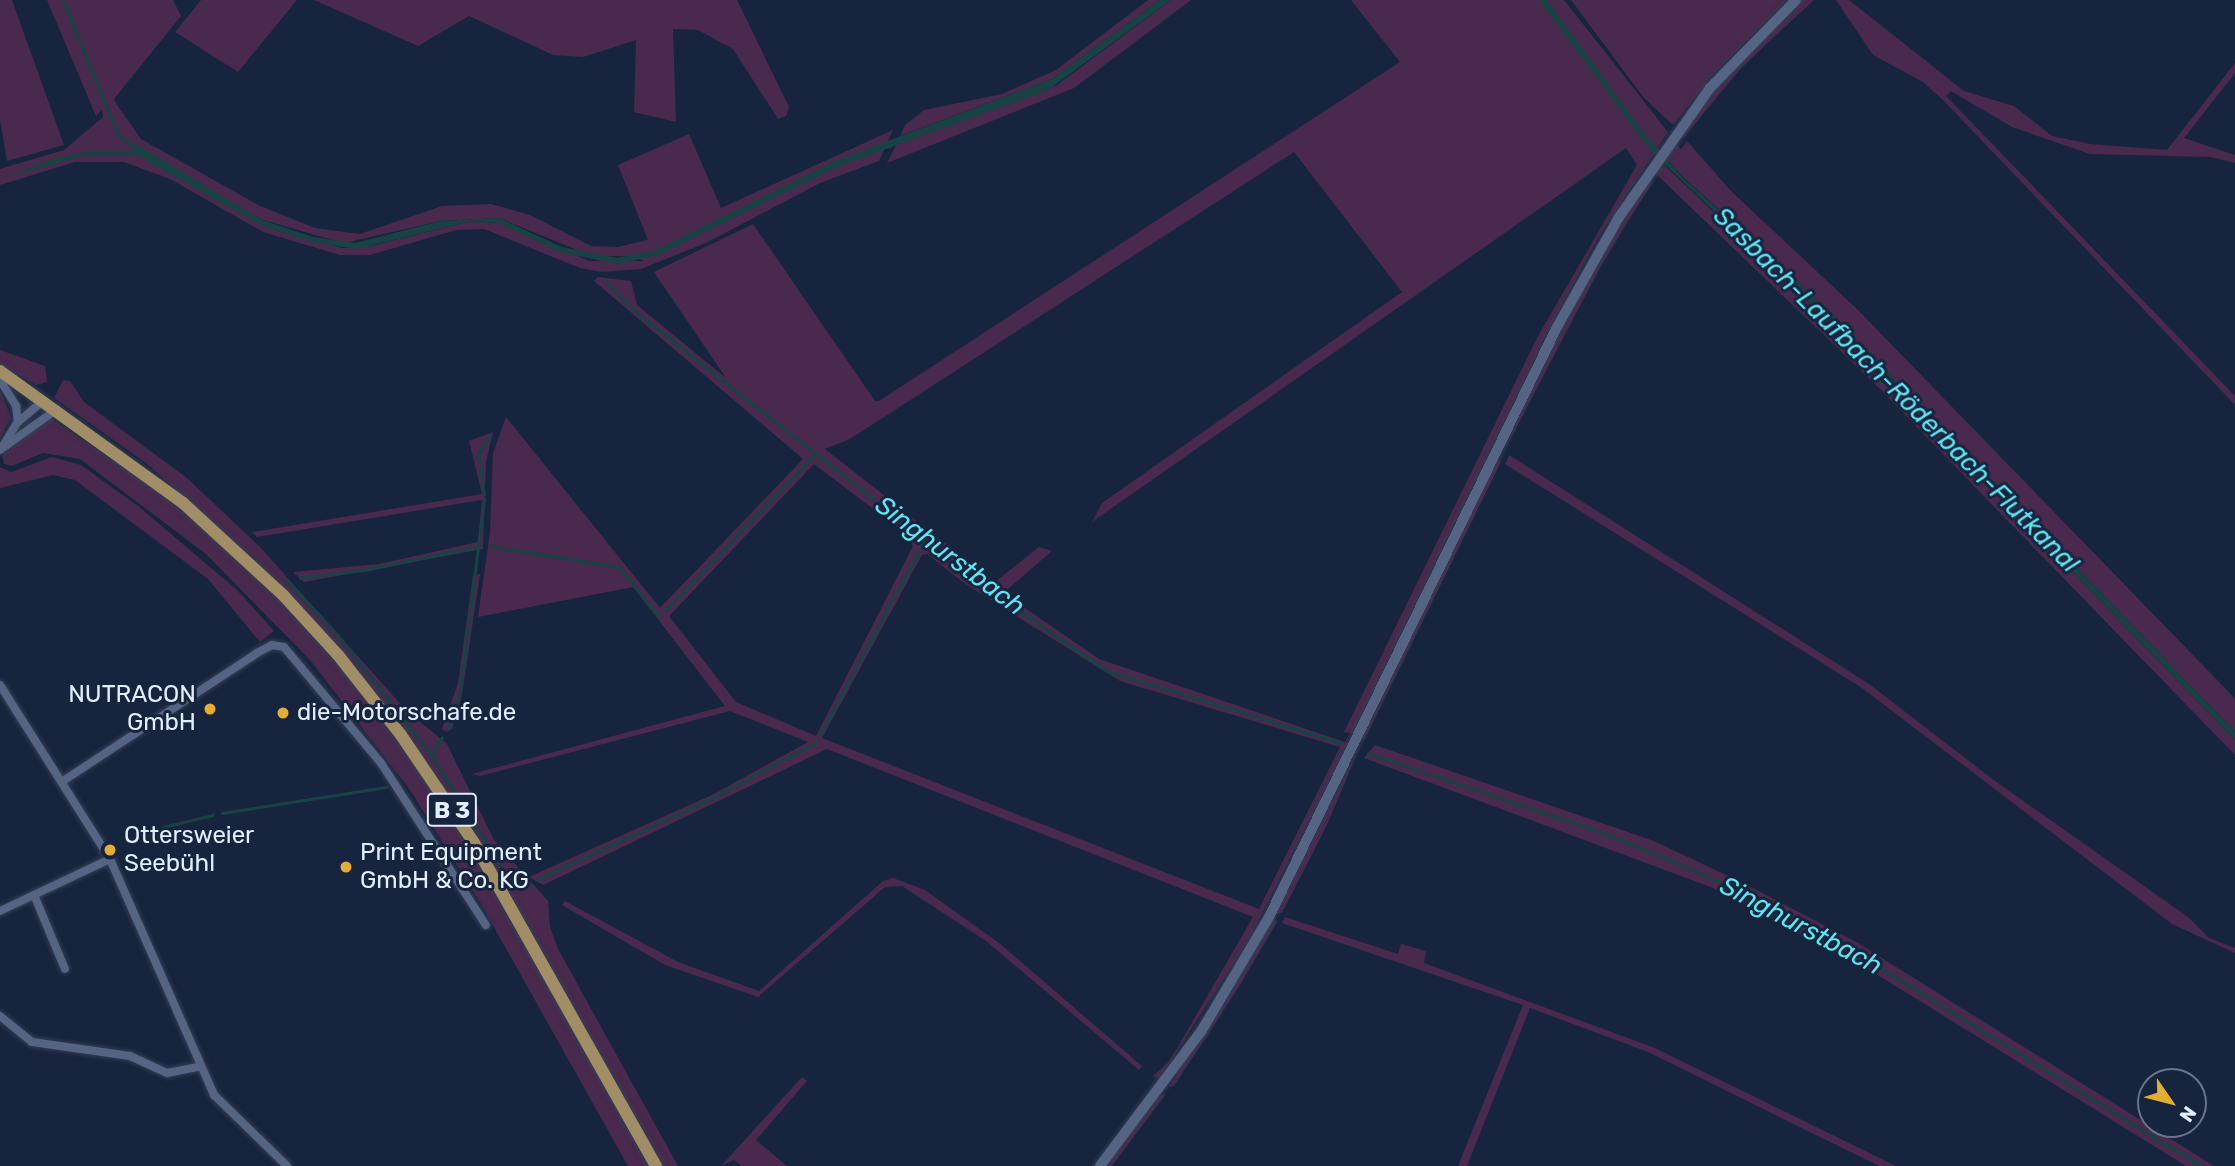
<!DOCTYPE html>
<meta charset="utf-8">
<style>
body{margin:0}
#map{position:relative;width:2235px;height:1166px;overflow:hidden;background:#17243e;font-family:Rubik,sans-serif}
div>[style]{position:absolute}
.green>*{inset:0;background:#49294d}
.water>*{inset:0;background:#184346}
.stream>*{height:2.5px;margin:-1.25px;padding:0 1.25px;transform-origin:1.25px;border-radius:1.25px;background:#184346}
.roads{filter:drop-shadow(0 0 2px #343e54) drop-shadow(0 0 2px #343e54)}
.minor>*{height:8px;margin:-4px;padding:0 4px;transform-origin:4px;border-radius:4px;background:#546482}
.tertiary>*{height:10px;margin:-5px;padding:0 5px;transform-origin:5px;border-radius:5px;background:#546482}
.primary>*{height:12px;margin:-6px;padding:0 6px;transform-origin:6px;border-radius:6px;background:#a18e66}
.dots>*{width:19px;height:19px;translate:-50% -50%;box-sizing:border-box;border:4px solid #17243e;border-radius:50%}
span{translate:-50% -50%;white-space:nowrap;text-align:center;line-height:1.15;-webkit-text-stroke:6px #17243e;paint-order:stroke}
.shield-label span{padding:2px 5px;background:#17243e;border:2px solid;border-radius:5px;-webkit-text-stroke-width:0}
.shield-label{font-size:23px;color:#e3edff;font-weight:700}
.poi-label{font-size:24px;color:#e3edff}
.right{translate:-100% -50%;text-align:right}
.left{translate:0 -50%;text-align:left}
.water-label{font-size:26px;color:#5fe6f1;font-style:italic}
.north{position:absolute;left:2137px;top:1068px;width:70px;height:70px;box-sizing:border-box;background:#17243e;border:2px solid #69748b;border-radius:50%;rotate:125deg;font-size:19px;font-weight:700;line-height:28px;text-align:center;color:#e3edff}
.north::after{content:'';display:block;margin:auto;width:24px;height:32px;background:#e4ad35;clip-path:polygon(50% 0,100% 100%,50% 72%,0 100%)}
</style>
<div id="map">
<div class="green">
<i style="clip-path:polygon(0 0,12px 0,64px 145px,7px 161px,0 119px)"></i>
<i style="clip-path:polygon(evenodd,47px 0,173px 0,181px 16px,114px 99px,117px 105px,141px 139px,260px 206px,315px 228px,360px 234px,442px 206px,491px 204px,530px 215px,591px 246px,617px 247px,648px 240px,618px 165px,689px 134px,721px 208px,893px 130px,879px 161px,820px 183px,706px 243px,641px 269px,602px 272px,580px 268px,484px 229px,456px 230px,370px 255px,340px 255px,263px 232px,170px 179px,124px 162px,75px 162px,0 185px,0 169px,64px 150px,103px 117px,102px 110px,96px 116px,47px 0,171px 174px,263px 220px,344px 243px,441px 221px,499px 218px,592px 256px,631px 256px,644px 261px,590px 261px,499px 223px,471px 221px,371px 246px,342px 248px,260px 224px,171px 174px)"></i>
<i style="clip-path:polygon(201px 0,297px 0,238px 72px,175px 32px)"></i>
<i style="clip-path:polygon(314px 0,737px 0,789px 107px,786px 116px,778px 119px,733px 49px,698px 30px,673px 29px,676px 122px,634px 112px,636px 40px,583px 57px,553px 55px,469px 16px,418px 46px)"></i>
<i style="clip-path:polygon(1148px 0,1160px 0,1052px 79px,900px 136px,905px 125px,924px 110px,1002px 94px,1056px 70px)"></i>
<i style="clip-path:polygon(1171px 0,1191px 0,1074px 88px,887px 163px,896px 145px,1057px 85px)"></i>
<i style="clip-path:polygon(evenodd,1351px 0,1564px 0,1668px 132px,1596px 241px,1545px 337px,1352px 733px,1344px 732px,1538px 336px,1637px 165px,1626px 148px,1092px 522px,1102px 503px,1402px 292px,1294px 152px,850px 439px,825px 449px,995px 582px,1039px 547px,1052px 551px,1008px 589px,1009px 597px,1099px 659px,1348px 743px,1248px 941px,1159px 1079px,1153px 1076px,1169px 1062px,1253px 917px,827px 749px,543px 885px,529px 877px,714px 794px,808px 742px,730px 711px,480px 776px,472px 774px,725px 706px,633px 587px,478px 617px,490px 532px,493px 453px,506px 417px,660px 608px,803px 459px,594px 281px,598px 277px,631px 281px,637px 305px,726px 378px,654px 272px,753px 224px,875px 401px,879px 401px,1400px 62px,1351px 0,814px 464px,909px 536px,913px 546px,816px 736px,736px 702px,669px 616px,814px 464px,1351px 0,927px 554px,964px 583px,1120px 681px,1340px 747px,1259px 909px,822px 738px,922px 555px,927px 554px)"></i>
<i style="clip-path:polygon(1571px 0,1787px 0,1714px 74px,1673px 125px,1644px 98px)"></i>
<i style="clip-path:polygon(1801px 0,1814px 0,1742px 67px,1683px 138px,1678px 138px,1704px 99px)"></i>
<i style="clip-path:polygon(1836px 0,1849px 0,1964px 91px,2014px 106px,2052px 136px,2090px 144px,2167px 150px,2235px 63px,2235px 73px,2184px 138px,2235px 155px,2235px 163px,2211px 157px,2090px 154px,2012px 127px,1951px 91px,1946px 96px,2235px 396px,2235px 405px,1943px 100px,1923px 82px,1873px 55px)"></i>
<i style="clip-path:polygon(1687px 141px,1731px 191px,1858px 310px,2224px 687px,2235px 699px,2235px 732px,1823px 305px,1681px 175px,1664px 156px,1674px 142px,1681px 149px)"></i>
<i style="clip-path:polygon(1660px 161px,1854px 345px,2235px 740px,2235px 755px,1879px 388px,1655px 173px)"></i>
<i style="clip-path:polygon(1651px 178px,1652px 183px,1602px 264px,1504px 451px,1554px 339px,1623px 214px)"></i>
<i style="clip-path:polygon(0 350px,45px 366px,47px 382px,36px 385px,0 364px)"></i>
<i style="clip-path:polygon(63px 380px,70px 381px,84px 402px,187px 478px,259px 546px,406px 710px,447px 744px,494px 840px,548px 901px,550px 927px,558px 949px,678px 1166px,663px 1166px,511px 895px,403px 727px,328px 635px,259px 563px,146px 463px,54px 398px)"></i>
<i style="clip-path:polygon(0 390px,11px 417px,0 438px)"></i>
<i style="clip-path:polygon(50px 418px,181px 507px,264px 583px,351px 680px,421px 773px,484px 872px,648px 1166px,628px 1166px,481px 904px,410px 790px,310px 660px,206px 554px,80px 459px,43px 453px,12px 466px,4px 464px,2px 455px)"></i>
<i style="clip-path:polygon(493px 432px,486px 462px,483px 549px,304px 582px,293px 572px,379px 564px,478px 542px,482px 500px,257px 537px,252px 532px,482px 494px,469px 441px)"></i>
<i style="clip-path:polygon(1509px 455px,1869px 684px,1995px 781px,2188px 917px,2209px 938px,2235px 948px,2235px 953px,2172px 924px,1862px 688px,1505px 464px)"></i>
<i style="clip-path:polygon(52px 457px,81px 465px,138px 506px,237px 590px,274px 631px,260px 642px,208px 579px,75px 480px,53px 475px,0 488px,0 467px,11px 472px)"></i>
<i style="clip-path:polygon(1496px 458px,1501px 462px,1364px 740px,1362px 739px)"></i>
<i style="clip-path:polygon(480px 574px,462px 695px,452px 729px,446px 732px,442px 729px,458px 683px,473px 575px)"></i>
<i style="clip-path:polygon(1361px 744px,1327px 825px,1282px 913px,1276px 914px)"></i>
<i style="clip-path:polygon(1375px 745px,1654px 841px,1741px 882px,1858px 943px,2214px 1166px,2186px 1166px,1881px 977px,1713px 888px,1364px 758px)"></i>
<i style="clip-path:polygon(893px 878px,925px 890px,999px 943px,1142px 1066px,1139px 1070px,986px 941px,902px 886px,885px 887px,758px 997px,665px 965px,562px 905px,565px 901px,678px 962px,759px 991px,883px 881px)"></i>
<i style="clip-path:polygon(1285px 917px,1398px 954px,1401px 944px,1426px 951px,1424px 963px,1655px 1048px,1896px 1166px,1879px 1166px,1648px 1052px,1530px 1008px,1467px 1166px,1458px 1166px,1523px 1005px,1282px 923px)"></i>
<i style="clip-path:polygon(1273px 919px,1277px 922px,1240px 985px,1174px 1086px,1169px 1087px)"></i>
<i style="clip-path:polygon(802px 1077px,807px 1081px,756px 1140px,787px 1166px,741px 1166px,734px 1160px,721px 1166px)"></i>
<i style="clip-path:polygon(1166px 1094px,1112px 1166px,1104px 1166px,1161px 1095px)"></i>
</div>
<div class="water">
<i style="clip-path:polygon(1160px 0,1171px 0,1048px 90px,837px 167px,658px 255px,617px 264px,559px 252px,499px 223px,471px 221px,357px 249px,311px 242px,260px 225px,137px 155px,83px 156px,0 179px,53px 159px,86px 152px,134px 151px,136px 144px,262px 220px,313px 237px,356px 243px,441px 221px,499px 218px,562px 247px,617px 258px,656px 250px,835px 161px,1052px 79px)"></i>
<i style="clip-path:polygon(1539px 0,1547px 0,1641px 129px,1680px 175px,1823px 305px,2235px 732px,2235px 740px,1854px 345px,1651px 151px)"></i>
</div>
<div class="stream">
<i style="left:63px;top:0;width:147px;rotate:67.6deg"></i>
<i style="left:119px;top:136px;width:18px;rotate:34deg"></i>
<i style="left:607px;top:282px;width:42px;rotate:46deg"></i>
<i style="left:636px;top:312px;width:438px;rotate:38.2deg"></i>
<i style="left:980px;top:583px;width:142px;rotate:34.7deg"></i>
<i style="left:1097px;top:664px;width:16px;rotate:30deg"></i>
<i style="left:1111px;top:672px;width:242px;rotate:17.1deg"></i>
<i style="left:484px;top:495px;width:42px;rotate:-98.1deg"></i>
<i style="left:478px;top:453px;width:20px;rotate:-53deg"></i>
<i style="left:490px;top:546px;width:131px;rotate:9.2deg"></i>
<i style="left:619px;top:567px;width:65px;rotate:50.6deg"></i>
<i style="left:300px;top:578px;width:65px;rotate:-7deg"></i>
<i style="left:365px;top:570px;width:117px;rotate:-11.8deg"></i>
<i style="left:286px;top:579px;width:75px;rotate:47.2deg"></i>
<i style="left:337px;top:634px;width:154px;rotate:51.9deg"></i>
<i style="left:432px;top:755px;width:155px;rotate:58.2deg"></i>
<i style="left:514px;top:887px;width:17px;rotate:-3deg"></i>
<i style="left:666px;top:610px;width:216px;rotate:-46.3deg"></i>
<i style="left:448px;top:729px;width:41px;rotate:-72.9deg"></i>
<i style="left:460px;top:690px;width:192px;rotate:-82.8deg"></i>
<i style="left:820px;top:735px;width:220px;rotate:-61.8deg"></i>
<i style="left:1368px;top:753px;width:261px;rotate:18.8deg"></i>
<i style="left:1615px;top:837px;width:90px;rotate:22.9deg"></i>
<i style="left:1698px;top:872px;width:170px;rotate:26.9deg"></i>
<i style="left:1850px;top:949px;width:414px;rotate:31.7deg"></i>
<i style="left:432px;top:755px;width:20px;rotate:-60deg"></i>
<i style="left:222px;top:813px;width:166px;rotate:-9deg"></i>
<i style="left:132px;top:842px;width:38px;rotate:-25deg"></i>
<i style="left:167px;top:826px;width:47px;rotate:-13.4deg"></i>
<i style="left:537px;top:880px;width:193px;rotate:-25.1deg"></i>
<i style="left:712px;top:798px;width:119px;rotate:-28.1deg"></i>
</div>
<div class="roads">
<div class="minor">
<i style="left:0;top:380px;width:31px;rotate:58deg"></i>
<i style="left:16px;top:406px;width:16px;rotate:83deg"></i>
<i style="left:4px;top:444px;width:26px;rotate:-58deg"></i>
<i style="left:18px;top:422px;width:34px;rotate:-40deg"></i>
<i style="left:0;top:450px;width:70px;rotate:-35.7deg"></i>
<i style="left:0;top:685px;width:206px;rotate:57.7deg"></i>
<i style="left:110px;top:859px;width:258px;rotate:66.2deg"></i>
<i style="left:214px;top:1095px;width:102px;rotate:44.2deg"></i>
<i style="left:63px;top:781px;width:232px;rotate:-33.4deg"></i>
<i style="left:257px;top:653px;width:17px;rotate:-28deg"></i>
<i style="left:272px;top:645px;width:12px;rotate:9deg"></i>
<i style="left:284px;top:647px;width:151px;rotate:50.1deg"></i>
<i style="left:381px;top:763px;width:193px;rotate:57.1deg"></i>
<i style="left:34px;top:895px;width:80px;rotate:67.3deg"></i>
<i style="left:0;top:911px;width:122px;rotate:-25.3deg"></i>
<i style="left:0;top:1016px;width:41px;rotate:39.1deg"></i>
<i style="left:32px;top:1042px;width:99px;rotate:8.1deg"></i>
<i style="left:130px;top:1056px;width:41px;rotate:24.7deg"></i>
<i style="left:167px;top:1073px;width:32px;rotate:-11deg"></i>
</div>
<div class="tertiary">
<i style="left:1100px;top:1166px;width:170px;rotate:-53.1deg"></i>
<i style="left:1202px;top:1030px;width:131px;rotate:-59.3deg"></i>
<i style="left:1269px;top:917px;width:657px;rotate:-63.98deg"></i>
<i style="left:1557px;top:327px;width:126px;rotate:-60.6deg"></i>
<i style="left:1619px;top:217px;width:158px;rotate:-54.8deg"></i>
<i style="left:1710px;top:88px;width:123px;rotate:-45.7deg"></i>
</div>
<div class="primary">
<i style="left:0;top:371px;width:226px;rotate:35.8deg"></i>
<i style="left:183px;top:503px;width:136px;rotate:42.6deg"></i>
<i style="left:283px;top:595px;width:81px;rotate:47.5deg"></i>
<i style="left:338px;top:655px;width:102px;rotate:51.8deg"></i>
<i style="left:401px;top:735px;width:130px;rotate:55.9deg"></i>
<i style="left:474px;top:843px;width:371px;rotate:60.6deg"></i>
</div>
</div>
<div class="dots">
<i style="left:210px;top:709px;background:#e4ad35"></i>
<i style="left:283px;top:713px;background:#e4ad35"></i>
<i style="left:110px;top:850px;background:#e4ad35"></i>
<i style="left:346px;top:867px;background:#e4ad35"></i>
</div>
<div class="shield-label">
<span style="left:452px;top:810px">B 3</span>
</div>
<div class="poi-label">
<span class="right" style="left:196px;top:709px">NUTRACON<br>GmbH</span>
<span class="left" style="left:297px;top:713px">die-Motorschafe.de</span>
<span class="left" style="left:124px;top:850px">Ottersweier<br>Seebühl</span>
<span class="left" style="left:360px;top:867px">Print Equipment<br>GmbH &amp; Co. KG</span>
</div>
<div class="water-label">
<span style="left:1896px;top:390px;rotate:45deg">Sasbach-Laufbach-Röderbach-Flutkanal</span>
<span style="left:950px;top:556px;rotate:37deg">Singhurstbach</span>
<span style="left:1801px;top:926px;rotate:28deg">Singhurstbach</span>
</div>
<div class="north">N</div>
</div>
